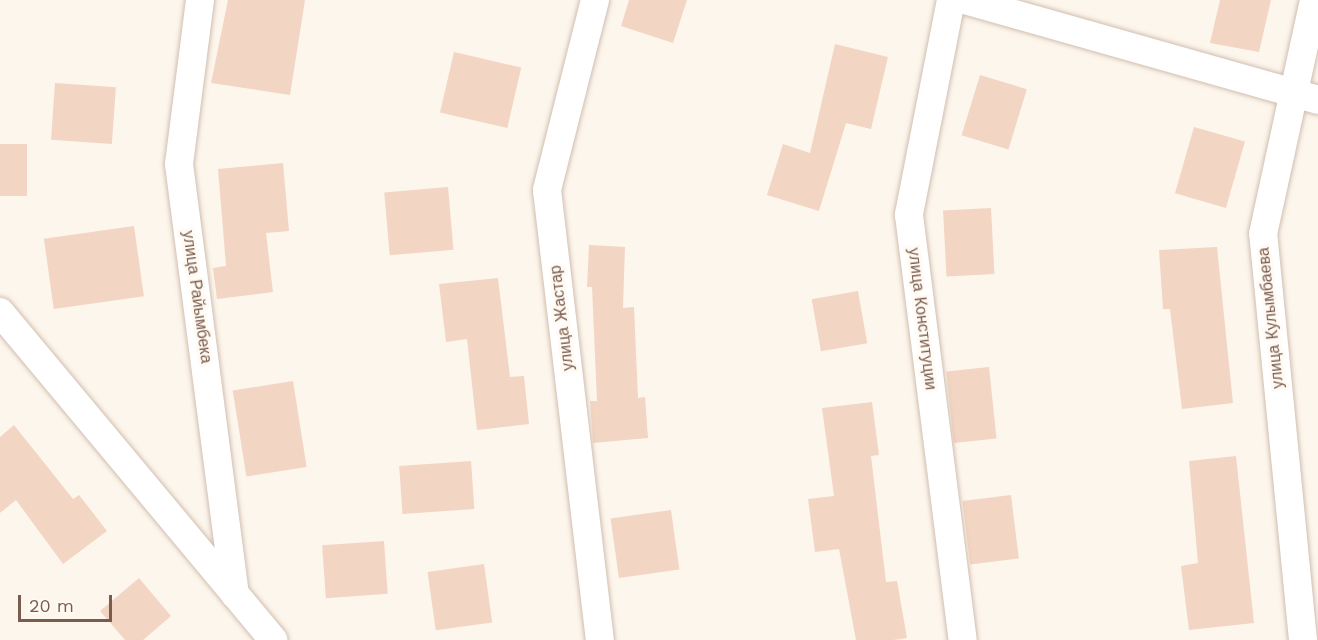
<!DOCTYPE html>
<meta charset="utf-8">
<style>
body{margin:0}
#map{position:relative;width:1318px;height:640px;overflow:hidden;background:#fdf6ec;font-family:"Work Sans",sans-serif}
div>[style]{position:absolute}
.building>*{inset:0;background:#f3d5c3;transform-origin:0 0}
.roads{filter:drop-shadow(0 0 2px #d1beb0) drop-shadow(0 0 2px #d1beb0)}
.street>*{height:28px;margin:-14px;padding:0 14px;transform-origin:14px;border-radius:14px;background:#fff}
span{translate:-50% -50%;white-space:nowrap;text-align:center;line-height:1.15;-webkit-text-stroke:6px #fffaf3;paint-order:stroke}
.street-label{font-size:16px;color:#7a5c4d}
.scale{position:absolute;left:18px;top:595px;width:94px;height:27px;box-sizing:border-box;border:3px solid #7a5c4d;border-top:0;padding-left:8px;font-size:18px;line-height:21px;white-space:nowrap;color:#7a5c4d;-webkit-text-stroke:4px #fffaf3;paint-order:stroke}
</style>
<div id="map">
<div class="building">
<i style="clip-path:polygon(228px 0,305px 0,290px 95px,211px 83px)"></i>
<i style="clip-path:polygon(629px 0,687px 0,673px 43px,621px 26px)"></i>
<i style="clip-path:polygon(1220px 0,1271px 0,1259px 52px,1210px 43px)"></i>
<i style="clip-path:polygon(835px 44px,888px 57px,871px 129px,846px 123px,819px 211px,767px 195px,783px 144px,810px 153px)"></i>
<i style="left:454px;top:52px;width:69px;height:62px;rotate:13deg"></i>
<i style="left:980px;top:75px;width:49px;height:63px;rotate:17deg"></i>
<i style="left:55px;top:83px;width:61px;height:57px;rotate:4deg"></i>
<i style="left:1194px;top:127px;width:53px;height:69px;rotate:16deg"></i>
<i style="left:0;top:144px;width:27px;height:52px"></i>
<i style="clip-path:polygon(283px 163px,289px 231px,266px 233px,273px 292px,217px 299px,213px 268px,226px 266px,218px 169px)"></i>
<i style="left:448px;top:187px;width:63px;height:64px;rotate:85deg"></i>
<i style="left:991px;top:208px;width:66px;height:48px;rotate:87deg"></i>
<i style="left:134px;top:226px;width:71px;height:91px;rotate:82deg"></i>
<i style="clip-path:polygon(589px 245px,625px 247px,623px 308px,634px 307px,638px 398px,645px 397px,648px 438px,593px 443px,590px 401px,597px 401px,592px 287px,587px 287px)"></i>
<i style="clip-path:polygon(1217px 247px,1233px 403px,1182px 409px,1170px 309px,1163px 309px,1159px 250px)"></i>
<i style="clip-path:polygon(498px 278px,510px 377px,524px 376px,529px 424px,477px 430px,467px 339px,446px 342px,439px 284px)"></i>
<i style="left:858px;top:291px;width:53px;height:47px;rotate:80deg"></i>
<i style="left:989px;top:367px;width:72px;height:43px;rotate:84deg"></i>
<i style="left:293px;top:381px;width:87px;height:61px;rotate:81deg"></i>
<i style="clip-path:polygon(872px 402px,879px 455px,871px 456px,886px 582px,897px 581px,907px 638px,893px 640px,856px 640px,839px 549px,815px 552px,808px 499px,834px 496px,822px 408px)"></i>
<i style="clip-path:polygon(14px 425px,73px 499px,79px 495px,107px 531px,63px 564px,16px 500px,0 513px,0 437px)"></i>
<i style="clip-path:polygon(1236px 456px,1254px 623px,1189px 630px,1181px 566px,1198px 563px,1189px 461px)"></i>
<i style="left:471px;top:461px;width:48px;height:72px;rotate:86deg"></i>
<i style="left:1011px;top:495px;width:64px;height:49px;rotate:83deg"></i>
<i style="left:671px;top:510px;width:60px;height:61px;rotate:82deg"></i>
<i style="left:384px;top:541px;width:53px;height:62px;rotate:86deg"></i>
<i style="left:484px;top:564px;width:59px;height:57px;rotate:82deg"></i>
<i style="clip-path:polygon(139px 578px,171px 616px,143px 640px,125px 640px,100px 611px)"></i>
</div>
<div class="roads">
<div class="street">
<i style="left:200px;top:0;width:165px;rotate:97.3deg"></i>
<i style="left:179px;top:164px;width:434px;rotate:82.6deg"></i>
<i style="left:595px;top:0;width:196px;rotate:104.2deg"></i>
<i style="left:547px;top:190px;width:453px;rotate:83.3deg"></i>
<i style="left:951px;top:0;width:219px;rotate:101.1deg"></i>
<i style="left:909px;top:215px;width:428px;rotate:82.8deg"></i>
<i style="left:965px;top:0;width:367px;rotate:15.8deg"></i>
<i style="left:0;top:312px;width:427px;rotate:50.2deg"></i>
<i style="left:1303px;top:640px;width:408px;rotate:-95.6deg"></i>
<i style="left:1263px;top:234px;width:239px;rotate:-77.7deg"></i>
</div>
</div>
<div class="street-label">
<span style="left:197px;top:297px;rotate:82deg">улица Райымбека</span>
<span style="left:562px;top:318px;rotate:-97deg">улица Жастар</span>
<span style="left:1271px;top:318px;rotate:-96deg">улица Кулымбаева</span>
<span style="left:922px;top:319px;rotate:83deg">улица Конституции</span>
</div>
<div class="scale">20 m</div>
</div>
